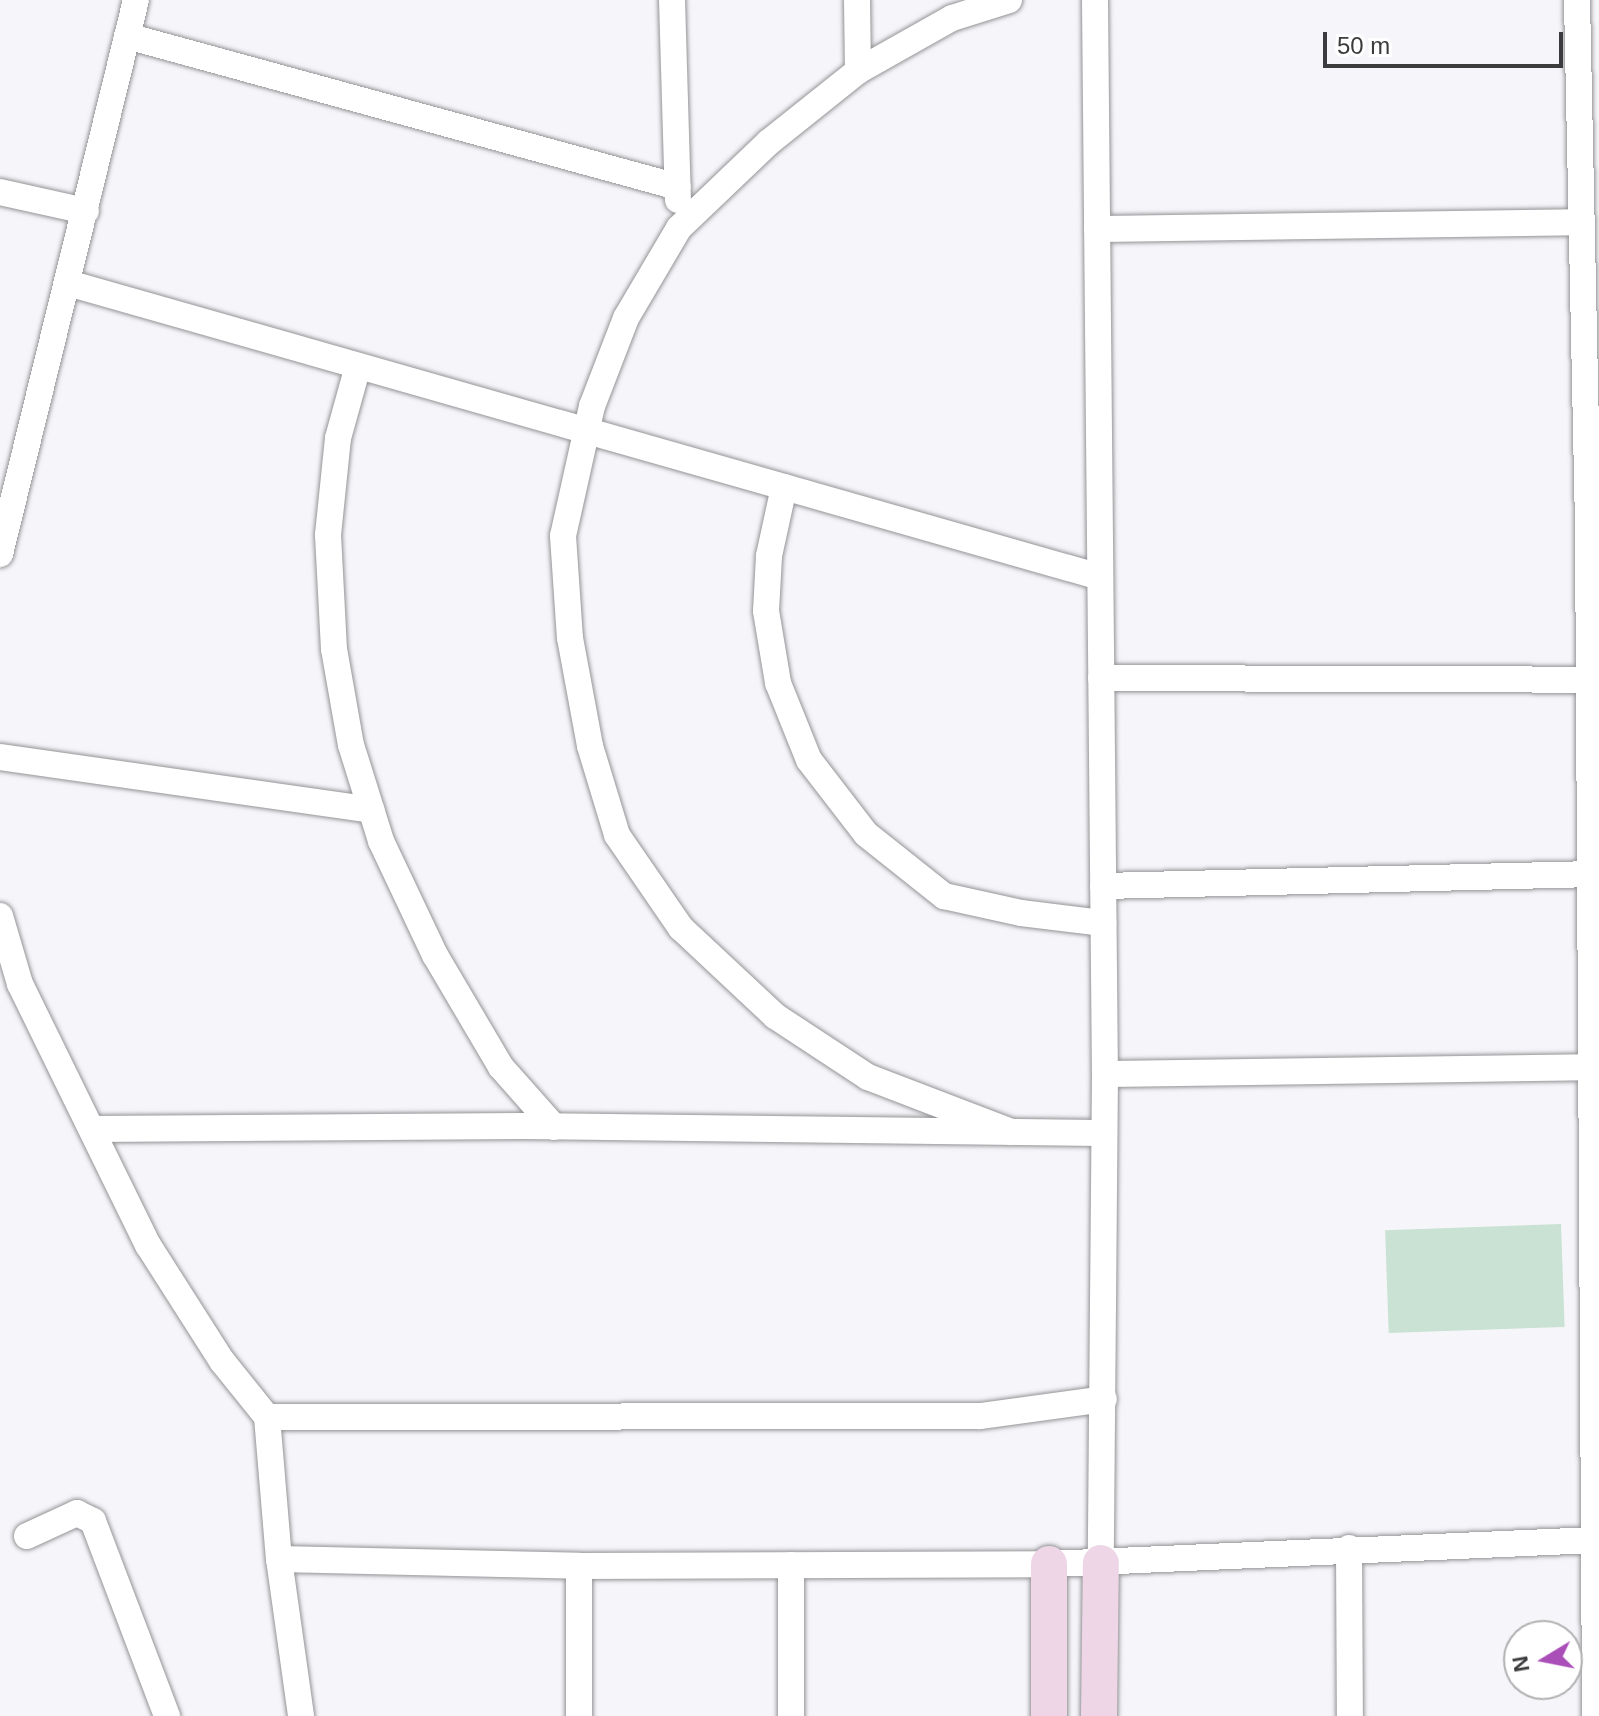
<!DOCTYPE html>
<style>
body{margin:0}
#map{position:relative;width:1599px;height:1716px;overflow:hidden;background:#f6f6fa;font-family:Arial,sans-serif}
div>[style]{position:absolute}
.green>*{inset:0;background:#c9e2d3;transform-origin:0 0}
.roads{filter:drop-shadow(0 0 2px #949497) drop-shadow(0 0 2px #949497)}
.street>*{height:26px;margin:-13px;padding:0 13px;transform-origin:13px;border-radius:13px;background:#fff}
.secondary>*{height:36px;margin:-18px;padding:0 18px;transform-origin:18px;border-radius:18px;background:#eed6e7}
span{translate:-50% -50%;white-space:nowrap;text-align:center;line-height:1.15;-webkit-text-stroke:6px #fff;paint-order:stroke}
.north{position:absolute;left:1503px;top:1620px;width:80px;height:80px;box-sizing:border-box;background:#fff;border:2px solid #b1b1b2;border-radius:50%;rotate:260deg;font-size:22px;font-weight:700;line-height:32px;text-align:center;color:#3c3c3e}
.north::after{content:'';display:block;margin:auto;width:28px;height:36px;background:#aa4eb8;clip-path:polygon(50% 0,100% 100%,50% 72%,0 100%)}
.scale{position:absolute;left:1323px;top:32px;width:240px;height:36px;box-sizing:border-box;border:4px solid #3c3c3e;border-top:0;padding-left:10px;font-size:24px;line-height:28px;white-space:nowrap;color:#3c3c3e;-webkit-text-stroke:6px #fff;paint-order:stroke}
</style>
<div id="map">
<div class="green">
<i style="left:1561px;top:1224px;width:103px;height:176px;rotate:88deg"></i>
</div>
<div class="roads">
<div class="street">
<i style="left:672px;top:0;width:200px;rotate:88.3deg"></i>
<i style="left:857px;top:0;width:71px;rotate:89.2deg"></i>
<i style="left:1009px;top:0;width:60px;rotate:162.5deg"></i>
<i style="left:952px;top:18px;width:108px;rotate:150.6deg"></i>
<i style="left:858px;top:71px;width:114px;rotate:141.4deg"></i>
<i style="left:769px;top:142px;width:124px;rotate:136.3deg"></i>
<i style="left:679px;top:228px;width:104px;rotate:120.5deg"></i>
<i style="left:626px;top:318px;width:94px;rotate:111.1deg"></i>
<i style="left:592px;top:406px;width:133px;rotate:102.6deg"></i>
<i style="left:563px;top:536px;width:102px;rotate:86.1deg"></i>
<i style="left:570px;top:638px;width:110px;rotate:79.5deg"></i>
<i style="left:590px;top:746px;width:93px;rotate:73.1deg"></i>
<i style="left:617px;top:835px;width:113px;rotate:55.5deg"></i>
<i style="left:681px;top:928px;width:129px;rotate:43.1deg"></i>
<i style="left:775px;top:1016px;width:111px;rotate:33.3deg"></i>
<i style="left:868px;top:1077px;width:153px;rotate:21deg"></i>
<i style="left:1095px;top:0;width:1074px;rotate:89.47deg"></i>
<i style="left:1105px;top:1074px;width:489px;rotate:90.5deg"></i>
<i style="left:1577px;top:0;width:527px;rotate:88.8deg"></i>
<i style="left:1588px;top:527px;width:1189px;rotate:89.66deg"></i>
<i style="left:127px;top:36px;width:571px;rotate:15.33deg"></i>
<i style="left:0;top:192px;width:88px;rotate:12.5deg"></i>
<i style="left:1097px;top:229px;width:485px;rotate:-0.8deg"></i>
<i style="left:68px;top:283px;width:1073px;rotate:15.9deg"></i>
<i style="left:358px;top:366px;width:75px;rotate:105.5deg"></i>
<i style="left:338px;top:438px;width:98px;rotate:95.9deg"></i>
<i style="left:328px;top:535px;width:114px;rotate:87deg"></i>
<i style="left:334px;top:649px;width:97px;rotate:80deg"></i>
<i style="left:351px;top:745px;width:101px;rotate:72.6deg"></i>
<i style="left:381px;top:841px;width:126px;rotate:64.7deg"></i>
<i style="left:435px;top:955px;width:130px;rotate:59.5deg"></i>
<i style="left:501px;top:1067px;width:80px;rotate:48.5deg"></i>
<i style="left:784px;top:487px;width:71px;rotate:102.3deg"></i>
<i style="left:769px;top:556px;width:55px;rotate:93.1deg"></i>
<i style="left:766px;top:611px;width:73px;rotate:80.5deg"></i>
<i style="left:778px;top:683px;width:83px;rotate:68.1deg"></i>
<i style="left:809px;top:760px;width:93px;rotate:52.4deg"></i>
<i style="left:866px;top:834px;width:100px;rotate:38.5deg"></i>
<i style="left:944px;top:896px;width:79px;rotate:12.4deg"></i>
<i style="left:1021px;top:913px;width:83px;rotate:7deg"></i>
<i style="left:0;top:554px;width:570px;rotate:-76.21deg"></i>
<i style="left:1101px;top:678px;width:488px;rotate:0.2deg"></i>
<i style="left:0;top:757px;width:375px;rotate:8.1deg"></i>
<i style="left:1103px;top:886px;width:487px;rotate:-1.4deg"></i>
<i style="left:0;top:916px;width:71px;rotate:73.6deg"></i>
<i style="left:20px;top:984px;width:291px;rotate:63.9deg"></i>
<i style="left:148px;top:1245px;width:138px;rotate:57.5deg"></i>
<i style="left:222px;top:1361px;width:72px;rotate:51.2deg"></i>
<i style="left:267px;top:1417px;width:143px;rotate:85.2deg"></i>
<i style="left:279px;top:1559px;width:159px;rotate:82deg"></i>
<i style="left:1105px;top:1074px;width:486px;rotate:-0.8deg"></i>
<i style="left:92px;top:1129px;width:431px;rotate:-0.4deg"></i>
<i style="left:523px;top:1126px;width:581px;rotate:0.69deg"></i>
<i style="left:267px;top:1417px;width:713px;rotate:-0.08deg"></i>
<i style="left:980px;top:1416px;width:125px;rotate:-7.8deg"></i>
<i style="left:27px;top:1536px;width:55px;rotate:-24.7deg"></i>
<i style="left:77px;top:1513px;width:18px;rotate:27deg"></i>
<i style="left:93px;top:1521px;width:209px;rotate:69.2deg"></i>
<i style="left:1349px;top:1548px;width:168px;rotate:89.7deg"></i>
<i style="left:279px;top:1559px;width:300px;rotate:1.3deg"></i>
<i style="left:579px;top:1566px;width:470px;rotate:-0.2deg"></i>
<i style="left:1049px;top:1564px;width:546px;rotate:-2.52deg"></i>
<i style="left:579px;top:1566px;width:150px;rotate:90deg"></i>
<i style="left:791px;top:1716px;width:151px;rotate:-90deg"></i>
</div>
<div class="secondary">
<i style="left:1049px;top:1564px;width:152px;rotate:90deg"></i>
<i style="left:1099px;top:1716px;width:153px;rotate:-89.3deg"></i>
</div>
</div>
<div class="north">N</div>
<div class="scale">50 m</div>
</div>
